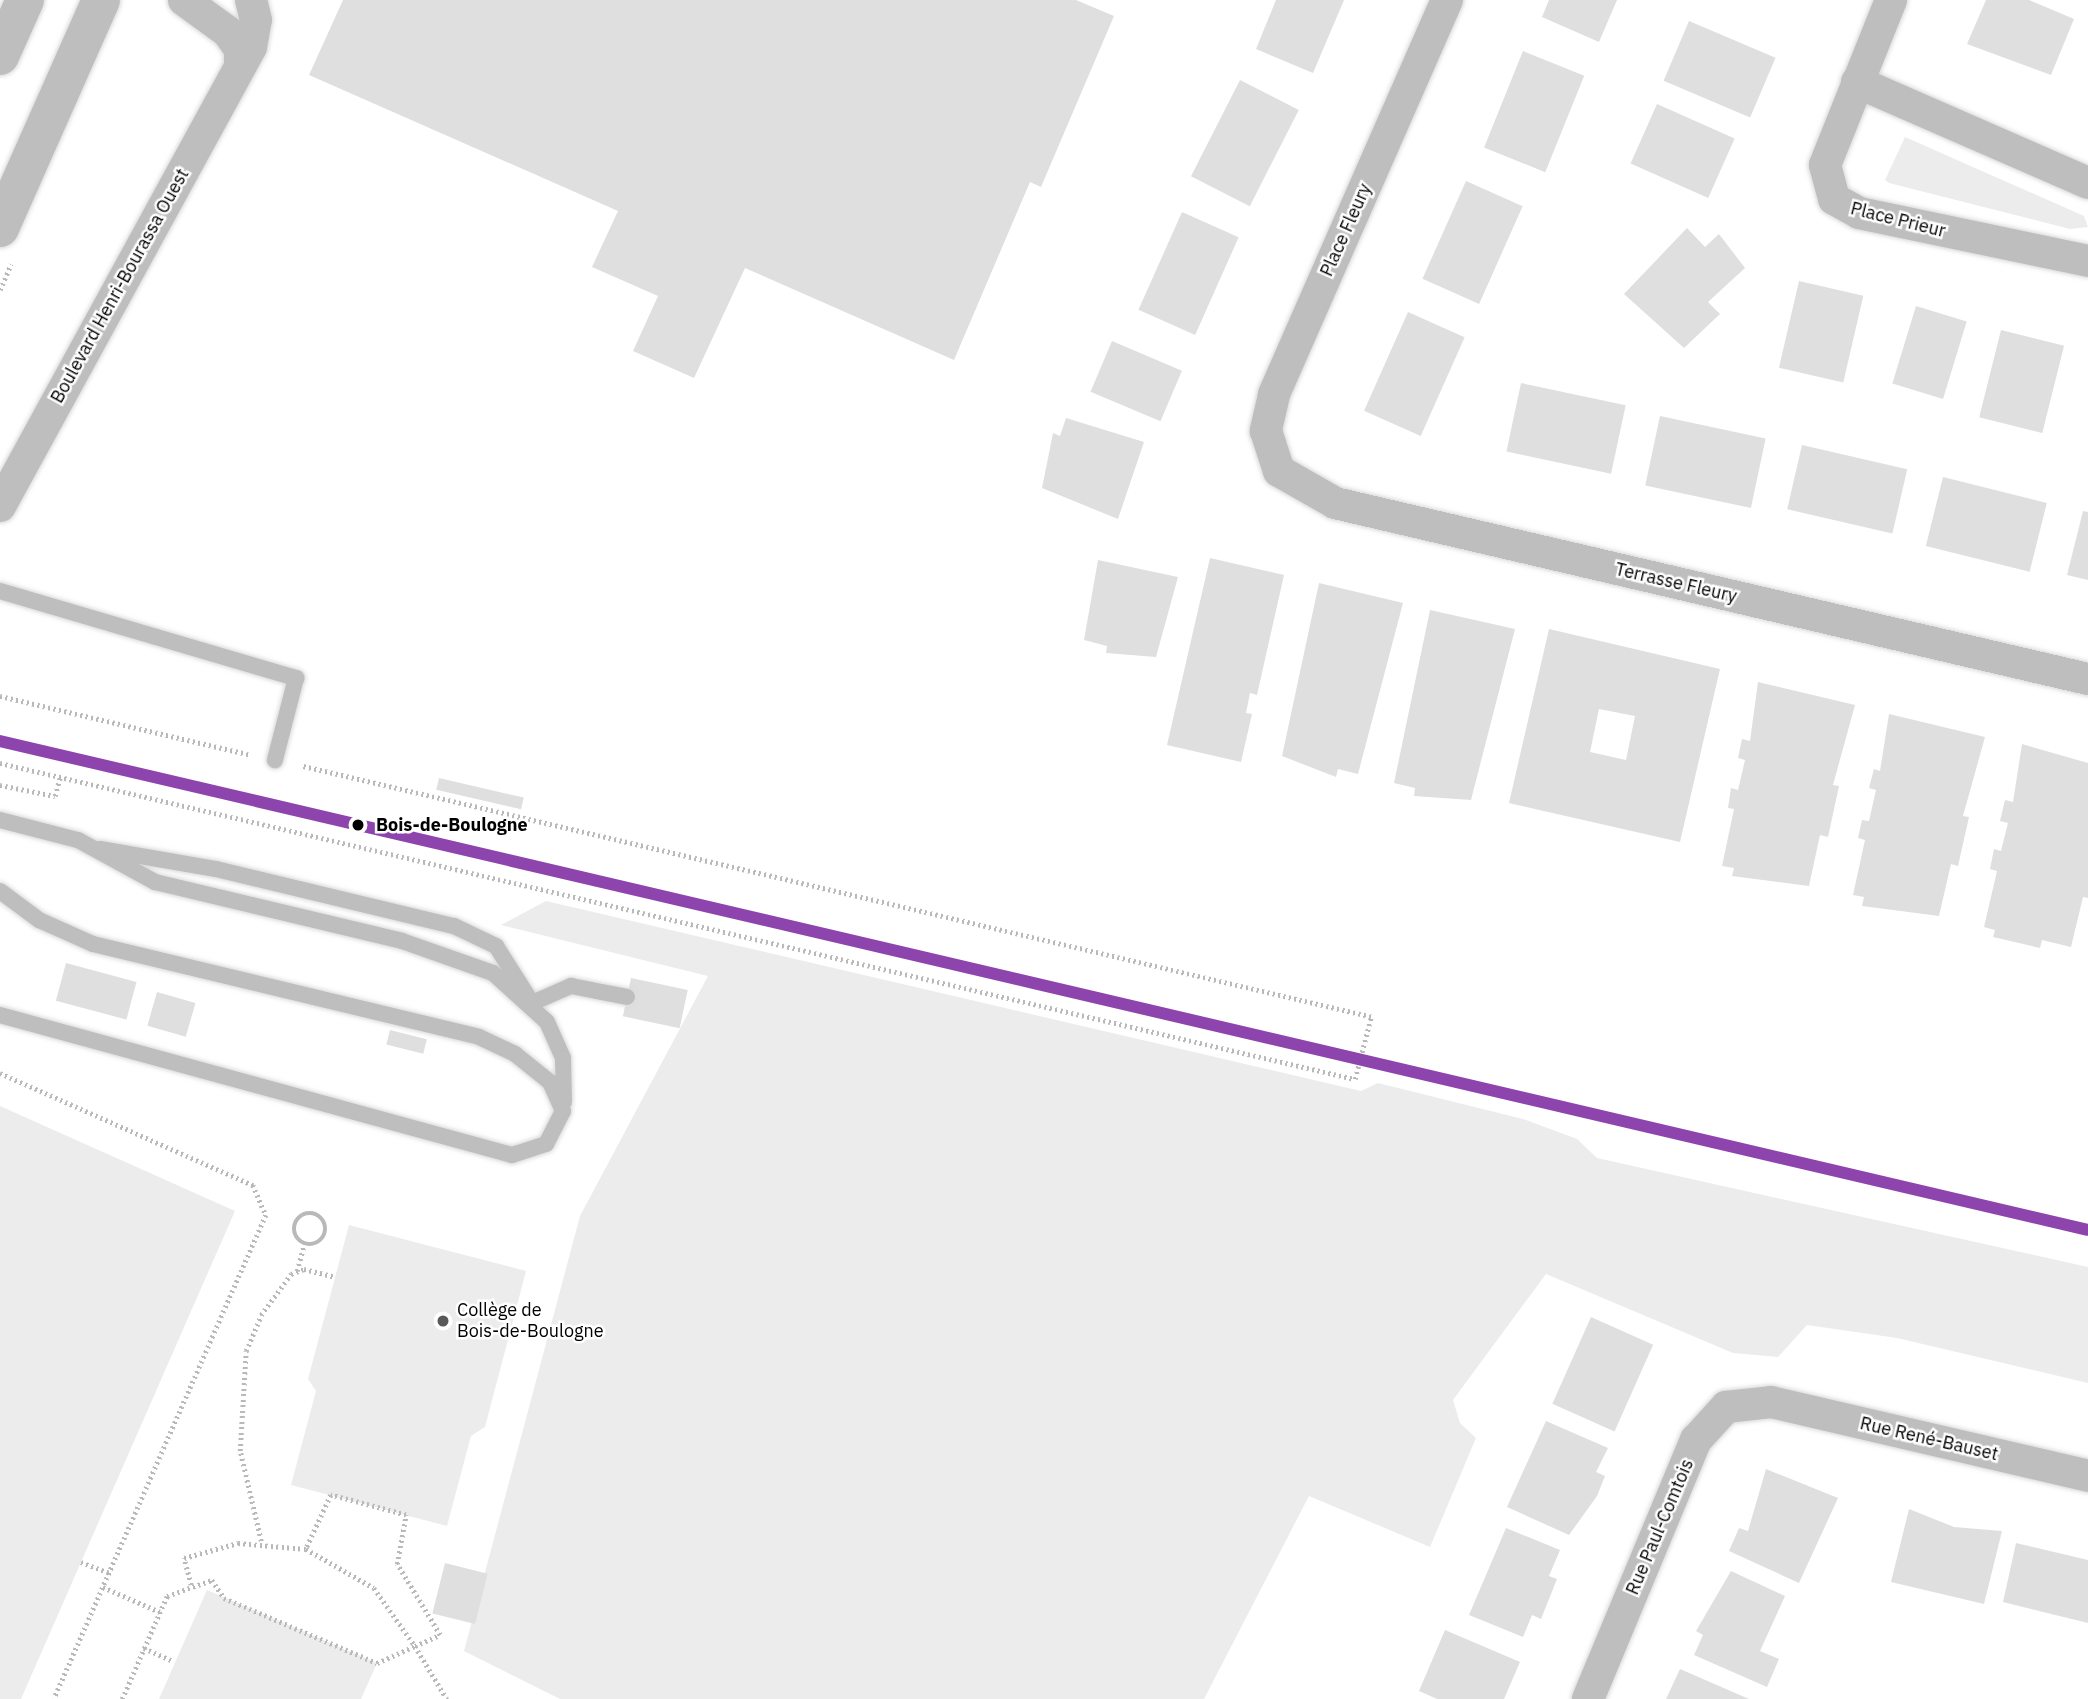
<!DOCTYPE html>
<meta charset="utf-8">
<style>
body{margin:0}
#map{position:relative;width:2088px;height:1699px;overflow:hidden;background:#fff;font-family:"IBM Plex Sans",sans-serif}
div>[style]{position:absolute}
.green>*{inset:0;background:#ececec}
.building>*{inset:0;background:#dfdfdf;transform-origin:0 0}
.path>*{height:4.5px;margin-top:-2.25px;transform-origin:0;background:repeating-linear-gradient(90deg,#b9b9b9 0 2px,transparent 0 5.5px)}
.path>.ring{margin:-2.25px;padding:0;box-sizing:content-box;background:none;border:4.5px solid #b9b9b9;border-radius:50%}
.roads{filter:drop-shadow(0 0 2px #dbdbdb) drop-shadow(0 0 2px #dbdbdb)}
.lane>*{height:16px;margin:-8px;padding:0 8px;transform-origin:8px;border-radius:8px;background:#bebebe}
.street>*{height:32px;margin:-16px;padding:0 16px;transform-origin:16px;border-radius:16px;background:#bebebe}
.primary>*{height:38px;margin:-19px;padding:0 19px;transform-origin:19px;border-radius:19px;background:#bebebe}
.rail-1>*{height:12px;margin:-6px;padding:0 6px;transform-origin:6px;border-radius:6px;background:#8e44ad}
.dots>*{width:19px;height:19px;translate:-50% -50%;box-sizing:border-box;border:4px solid #fff;border-radius:50%}
span{translate:-50% -50%;white-space:nowrap;text-align:center;line-height:1.15;-webkit-text-stroke:5px #fff;paint-order:stroke}
.street-label{font-size:18px;color:#000}
.stop-label{font-size:18px;color:#000;font-weight:700}
.left{translate:0 -50%;text-align:left}
.poi-label{font-size:18px;color:#000}
</style>
<div id="map">
<div class="green">
<i style="clip-path:polygon(1905px 137px,2084px 216px,2088px 227px,2070px 229px,1889px 183px,1885px 180px)"></i>
<i style="clip-path:polygon(546px 901px,1361px 1091px,1378px 1083px,1523px 1119px,1577px 1139px,1597px 1158px,2088px 1267px,2088px 1383px,1897px 1338px,1807px 1325px,1778px 1357px,1733px 1353px,1546px 1274px,1453px 1400px,1460px 1423px,1476px 1438px,1430px 1547px,1309px 1496px,1204px 1699px,560px 1699px,464px 1651px,580px 1216px,708px 976px,501px 925px)"></i>
<i style="clip-path:polygon(0 1106px,235px 1211px,21px 1699px,0 1699px)"></i>
<i style="clip-path:polygon(349px 1225px,526px 1271px,485px 1427px,471px 1436px,447px 1526px,291px 1485px,316px 1391px,308px 1379px)"></i>
<i style="clip-path:polygon(207px 1590px,377px 1663px,361px 1699px,159px 1699px)"></i>
</div>
<div class="building">
<i style="clip-path:polygon(343px 0,1076px 0,1114px 16px,1041px 187px,1030px 182px,954px 360px,745px 268px,694px 378px,633px 351px,658px 296px,592px 267px,618px 211px,309px 75px)"></i>
<i style="clip-path:polygon(1276px 0,1344px 0,1313px 73px,1256px 49px)"></i>
<i style="clip-path:polygon(1549px 0,1617px 0,1599px 42px,1542px 17px)"></i>
<i style="clip-path:polygon(1986px 0,2029px 0,2074px 19px,2051px 75px,1967px 44px)"></i>
<i style="left:1689px;top:21px;width:94px;height:65px;rotate:23deg"></i>
<i style="left:1523px;top:51px;width:66px;height:104px;rotate:22deg"></i>
<i style="left:1240px;top:80px;width:66px;height:108px;rotate:27deg"></i>
<i style="left:1657px;top:104px;width:85px;height:65px;rotate:24deg"></i>
<i style="left:1466px;top:181px;width:62px;height:107px;rotate:24deg"></i>
<i style="left:1182px;top:212px;width:62px;height:107px;rotate:24deg"></i>
<i style="clip-path:polygon(1687px 228px,1705px 247px,1719px 234px,1745px 268px,1708px 302px,1720px 314px,1684px 348px,1624px 294px)"></i>
<i style="left:1799px;top:281px;width:66px;height:89px;rotate:13deg"></i>
<i style="left:1916px;top:306px;width:53px;height:81px;rotate:17deg"></i>
<i style="left:1408px;top:312px;width:62px;height:108px;rotate:24deg"></i>
<i style="left:2001px;top:330px;width:65px;height:90px;rotate:14deg"></i>
<i style="left:1112px;top:341px;width:76px;height:55px;rotate:23deg"></i>
<i style="left:1521px;top:383px;width:107px;height:70px;rotate:12deg"></i>
<i style="left:1660px;top:416px;width:108px;height:71px;rotate:12deg"></i>
<i style="clip-path:polygon(1066px 418px,1144px 442px,1118px 519px,1042px 488px,1053px 433px,1060px 436px)"></i>
<i style="left:1802px;top:445px;width:108px;height:66px;rotate:13deg"></i>
<i style="left:1943px;top:477px;width:107px;height:71px;rotate:14deg"></i>
<i style="clip-path:polygon(2083px 511px,2088px 512px,2088px 580px,2067px 575px)"></i>
<i style="clip-path:polygon(1210px 558px,1284px 575px,1257px 695px,1250px 693px,1246px 713px,1252px 714px,1241px 762px,1167px 745px)"></i>
<i style="clip-path:polygon(1098px 560px,1178px 577px,1156px 657px,1106px 653px,1107px 646px,1084px 640px)"></i>
<i style="clip-path:polygon(1319px 583px,1403px 603px,1358px 774px,1338px 769px,1336px 777px,1282px 756px)"></i>
<i style="clip-path:polygon(1430px 610px,1515px 629px,1471px 800px,1414px 796px,1415px 788px,1394px 783px)"></i>
<i style="clip-path:polygon(evenodd,1549px 629px,1720px 669px,1680px 842px,1509px 803px,1549px 629px,1599px 709px,1635px 716px,1626px 760px,1590px 752px,1599px 709px)"></i>
<i style="clip-path:polygon(1758px 682px,1855px 705px,1833px 785px,1839px 786px,1828px 837px,1820px 835px,1809px 886px,1732px 876px,1734px 868px,1722px 866px,1734px 809px,1728px 808px,1731px 788px,1738px 790px,1745px 760px,1738px 758px,1742px 739px,1750px 741px)"></i>
<i style="clip-path:polygon(1889px 714px,1985px 737px,1963px 816px,1969px 817px,1958px 866px,1951px 864px,1939px 916px,1862px 906px,1864px 897px,1853px 895px,1865px 840px,1858px 838px,1862px 820px,1869px 821px,1876px 790px,1869px 788px,1874px 769px,1880px 771px)"></i>
<i style="clip-path:polygon(2022px 744px,2088px 763px,2088px 898px,2083px 897px,2071px 947px,2042px 940px,2040px 948px,1993px 937px,1995px 930px,1984px 927px,1997px 871px,1990px 869px,1994px 849px,2001px 851px,2008px 823px,2000px 821px,2005px 800px,2013px 802px)"></i>
<i style="left:439px;top:778px;width:87px;height:12px;rotate:13deg"></i>
<i style="left:66px;top:963px;width:73px;height:39px;rotate:15deg"></i>
<i style="left:631px;top:978px;width:58px;height:39px;rotate:12deg"></i>
<i style="left:157px;top:992px;width:40px;height:35px;rotate:16deg"></i>
<i style="left:390px;top:1030px;width:38px;height:15px;rotate:14deg"></i>
<i style="left:1591px;top:1317px;width:68px;height:95px;rotate:24deg"></i>
<i style="clip-path:polygon(1546px 1421px,1608px 1448px,1596px 1472px,1605px 1476px,1597px 1496px,1569px 1535px,1507px 1507px)"></i>
<i style="clip-path:polygon(1766px 1469px,1838px 1498px,1799px 1583px,1729px 1551px,1739px 1528px,1748px 1531px)"></i>
<i style="clip-path:polygon(1909px 1509px,1954px 1527px,2002px 1531px,1984px 1604px,1891px 1582px)"></i>
<i style="clip-path:polygon(1506px 1528px,1560px 1550px,1549px 1576px,1557px 1579px,1541px 1619px,1532px 1615px,1523px 1637px,1469px 1615px)"></i>
<i style="clip-path:polygon(2016px 1543px,2088px 1560px,2088px 1623px,2003px 1602px)"></i>
<i style="left:445px;top:1563px;width:44px;height:52px;rotate:14deg"></i>
<i style="clip-path:polygon(1731px 1571px,1785px 1596px,1760px 1651px,1779px 1659px,1767px 1687px,1694px 1655px,1703px 1635px,1696px 1631px)"></i>
<i style="clip-path:polygon(1445px 1630px,1520px 1662px,1504px 1699px,1437px 1699px,1419px 1691px)"></i>
<i style="clip-path:polygon(1680px 1669px,1749px 1699px,1666px 1699px)"></i>
</div>
<div class="path">
<i style="left:0;top:290px;width:28px;rotate:-67deg"></i>
<i style="left:0;top:696px;width:255px;rotate:13.2deg"></i>
<i style="left:0;top:763px;width:1391px;rotate:13.13deg"></i>
<i style="left:1355px;top:1079px;width:64px;rotate:-75.5deg"></i>
<i style="left:1371px;top:1017px;width:1099px;rotate:-166.8deg"></i>
<i style="left:0;top:785px;width:56px;rotate:11.3deg"></i>
<i style="left:55px;top:796px;width:20px;rotate:-75deg"></i>
<i style="left:0;top:1073px;width:277px;rotate:23.9deg"></i>
<i style="left:253px;top:1185px;width:33px;rotate:67deg"></i>
<i style="left:266px;top:1215px;width:528px;rotate:113.65deg"></i>
<i class="ring" style="left:294px;top:1213px;width:27.5px;height:27.5px"></i>
<i style="left:297px;top:1271px;width:28px;rotate:-75deg"></i>
<i style="left:261px;top:1541px;width:92px;rotate:-103.1deg"></i>
<i style="left:240px;top:1451px;width:100px;rotate:-86.6deg"></i>
<i style="left:246px;top:1351px;width:39px;rotate:-67deg"></i>
<i style="left:261px;top:1315px;width:51px;rotate:-53.8deg"></i>
<i style="left:291px;top:1274px;width:14px;rotate:-21deg"></i>
<i style="left:304px;top:1269px;width:32px;rotate:14deg"></i>
<i style="left:81px;top:1562px;width:30px;rotate:21deg"></i>
<i style="left:191px;top:1585px;width:28px;rotate:-105deg"></i>
<i style="left:184px;top:1558px;width:56px;rotate:-15.5deg"></i>
<i style="left:238px;top:1543px;width:68px;rotate:5deg"></i>
<i style="left:306px;top:1549px;width:78px;rotate:29.8deg"></i>
<i style="left:374px;top:1588px;width:71px;rotate:54.7deg"></i>
<i style="left:415px;top:1646px;width:27px;rotate:-24deg"></i>
<i style="left:440px;top:1635px;width:83px;rotate:-121.2deg"></i>
<i style="left:397px;top:1564px;width:50px;rotate:-79.6deg"></i>
<i style="left:406px;top:1515px;width:78px;rotate:-165.1deg"></i>
<i style="left:331px;top:1495px;width:60px;rotate:114.8deg"></i>
<i style="left:103px;top:1587px;width:62px;rotate:23.7deg"></i>
<i style="left:144px;top:1648px;width:30px;rotate:24deg"></i>
<i style="left:122px;top:1699px;width:112px;rotate:-66.4deg"></i>
<i style="left:167px;top:1596px;width:48px;rotate:-19.6deg"></i>
<i style="left:212px;top:1580px;width:22px;rotate:56deg"></i>
<i style="left:224px;top:1598px;width:166px;rotate:23deg"></i>
<i style="left:377px;top:1663px;width:42px;rotate:-24.1deg"></i>
<i style="left:415px;top:1646px;width:62px;rotate:58.9deg"></i>
</div>
<div class="roads">
<div class="lane">
<i style="left:0;top:591px;width:309px;rotate:16.4deg"></i>
<i style="left:296px;top:678px;width:85px;rotate:104.4deg"></i>
<i style="left:0;top:820px;width:81px;rotate:14.4deg"></i>
<i style="left:78px;top:840px;width:88px;rotate:28.6deg"></i>
<i style="left:155px;top:882px;width:254px;rotate:13.4deg"></i>
<i style="left:402px;top:941px;width:96px;rotate:19.4deg"></i>
<i style="left:493px;top:973px;width:73px;rotate:42.2deg"></i>
<i style="left:547px;top:1022px;width:39px;rotate:66deg"></i>
<i style="left:563px;top:1058px;width:44px;rotate:88.7deg"></i>
<i style="left:100px;top:849px;width:118px;rotate:9.8deg"></i>
<i style="left:216px;top:869px;width:245px;rotate:13.5deg"></i>
<i style="left:454px;top:926px;width:47px;rotate:25.5deg"></i>
<i style="left:496px;top:946px;width:67px;rotate:57.7deg"></i>
<i style="left:532px;top:1003px;width:43px;rotate:-23.6deg"></i>
<i style="left:571px;top:986px;width:57px;rotate:11.1deg"></i>
<i style="left:0;top:891px;width:49px;rotate:36.6deg"></i>
<i style="left:39px;top:920px;width:59px;rotate:24deg"></i>
<i style="left:93px;top:944px;width:397px;rotate:13.5deg"></i>
<i style="left:479px;top:1037px;width:40px;rotate:25deg"></i>
<i style="left:515px;top:1054px;width:45px;rotate:38.7deg"></i>
<i style="left:550px;top:1082px;width:32px;rotate:66deg"></i>
<i style="left:563px;top:1111px;width:37px;rotate:117deg"></i>
<i style="left:546px;top:1144px;width:36px;rotate:162deg"></i>
<i style="left:512px;top:1155px;width:531px;rotate:-164.71deg"></i>
</div>
<div class="street">
<i style="left:184px;top:0;width:54px;rotate:36deg"></i>
<i style="left:228px;top:32px;width:21px;rotate:55deg"></i>
<i style="left:240px;top:49px;width:17px;rotate:90deg"></i>
<i style="left:1447px;top:0;width:431px;rotate:113.7deg"></i>
<i style="left:1274px;top:395px;width:37px;rotate:103deg"></i>
<i style="left:1266px;top:431px;width:42px;rotate:72deg"></i>
<i style="left:1279px;top:471px;width:64px;rotate:29.7deg"></i>
<i style="left:1335px;top:503px;width:773px;rotate:13.16deg"></i>
<i style="left:1891px;top:0;width:178px;rotate:111.8deg"></i>
<i style="left:1825px;top:165px;width:35px;rotate:75deg"></i>
<i style="left:1834px;top:199px;width:29px;rotate:29deg"></i>
<i style="left:1859px;top:213px;width:234px;rotate:11.8deg"></i>
<i style="left:1857px;top:82px;width:252px;rotate:23.6deg"></i>
<i style="left:0;top:506px;width:523px;rotate:-61.33deg"></i>
<i style="left:251px;top:47px;width:27px;rotate:-80deg"></i>
<i style="left:256px;top:20px;width:21px;rotate:-104deg"></i>
<i style="left:1588px;top:1699px;width:281px;rotate:-67.4deg"></i>
<i style="left:1696px;top:1440px;width:45px;rotate:-47.7deg"></i>
<i style="left:1726px;top:1407px;width:45px;rotate:-6.3deg"></i>
<i style="left:1771px;top:1402px;width:326px;rotate:13.1deg"></i>
</div>
<div class="primary">
<i style="left:0;top:56px;width:61px;rotate:-65.9deg"></i>
<i style="left:0;top:228px;width:249px;rotate:-66.1deg"></i>
</div>
</div>
<div class="rail-1">
<i style="left:0;top:741px;width:2144px;rotate:13.18deg"></i>
</div>
<div class="dots">
<i style="left:358px;top:825px;background:#000"></i>
<i style="left:443px;top:1321px;background:#595959"></i>
</div>
<div class="street-label">
<span style="left:1898px;top:220px;rotate:14deg">Place Prieur</span>
<span style="left:1346px;top:230px;rotate:-66deg">Place Fleury</span>
<span style="left:120px;top:286px;rotate:-61deg">Boulevard Henri-Bourassa Ouest</span>
<span style="left:1676px;top:583px;rotate:13deg">Terrasse Fleury</span>
<span style="left:1929px;top:1439px;rotate:13deg">Rue René-Bauset</span>
<span style="left:1660px;top:1527px;rotate:-67deg">Rue Paul-Comtois</span>
</div>
<div class="stop-label">
<span class="left" style="left:376px;top:825px">Bois-de-Boulogne</span>
</div>
<div class="poi-label">
<span class="left" style="left:457px;top:1321px">Collège de<br>Bois-de-Boulogne</span>
</div>
</div>
